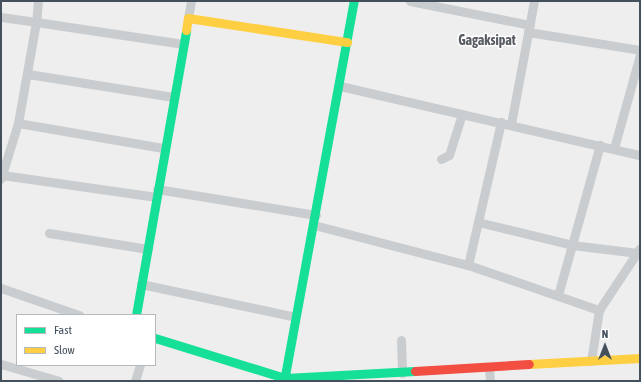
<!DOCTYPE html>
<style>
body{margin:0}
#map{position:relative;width:641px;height:382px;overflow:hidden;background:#efeeee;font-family:"Asap Condensed",sans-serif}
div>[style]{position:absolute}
.street>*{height:9px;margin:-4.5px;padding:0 4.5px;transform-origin:4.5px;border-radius:4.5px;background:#cacdcf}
.fast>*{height:9px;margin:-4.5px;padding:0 4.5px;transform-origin:4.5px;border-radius:4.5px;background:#16e098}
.slow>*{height:9px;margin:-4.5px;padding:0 4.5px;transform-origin:4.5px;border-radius:4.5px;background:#ffcf43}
.jam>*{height:9px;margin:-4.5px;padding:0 4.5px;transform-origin:4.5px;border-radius:4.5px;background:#f24e42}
span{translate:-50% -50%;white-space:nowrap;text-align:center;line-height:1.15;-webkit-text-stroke:3px #fff;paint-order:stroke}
.quarter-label{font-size:14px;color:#595d63;font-weight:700}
.frame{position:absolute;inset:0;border:2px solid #44505c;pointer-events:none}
.legend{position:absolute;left:16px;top:314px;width:140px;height:52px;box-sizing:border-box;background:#fff;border:1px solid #b4b9be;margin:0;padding:5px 7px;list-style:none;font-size:12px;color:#44505c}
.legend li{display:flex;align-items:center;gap:8px;height:20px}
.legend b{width:20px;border:1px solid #b4b9be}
.north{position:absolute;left:585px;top:326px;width:40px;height:40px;-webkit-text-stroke:3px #fff;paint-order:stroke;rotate:0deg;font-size:11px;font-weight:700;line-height:16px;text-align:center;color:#44505c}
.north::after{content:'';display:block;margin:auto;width:14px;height:18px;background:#44505c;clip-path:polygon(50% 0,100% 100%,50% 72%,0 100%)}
</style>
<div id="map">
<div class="street">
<i style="left:38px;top:1px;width:21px;rotate:95deg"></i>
<i style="left:36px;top:22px;width:149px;rotate:8.5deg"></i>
<i style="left:410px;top:1px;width:122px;rotate:11.3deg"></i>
<i style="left:1px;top:17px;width:35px;rotate:8deg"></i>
<i style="left:36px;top:22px;width:103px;rotate:100.1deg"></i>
<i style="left:18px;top:123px;width:58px;rotate:107.2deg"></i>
<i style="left:188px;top:18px;width:17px;rotate:-80deg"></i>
<i style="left:528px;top:32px;width:113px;rotate:9.1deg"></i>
<i style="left:28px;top:74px;width:147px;rotate:9deg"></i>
<i style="left:340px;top:86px;width:308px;rotate:13deg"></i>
<i style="left:18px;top:123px;width:147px;rotate:9.8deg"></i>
<i style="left:511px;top:124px;width:125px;rotate:-79.4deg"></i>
<i style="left:614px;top:148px;width:97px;rotate:-74.4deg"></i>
<i style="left:441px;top:159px;width:9px;rotate:-27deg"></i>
<i style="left:449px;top:155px;width:43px;rotate:-72.4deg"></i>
<i style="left:2px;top:175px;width:156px;rotate:8.1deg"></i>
<i style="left:157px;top:189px;width:161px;rotate:9.3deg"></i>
<i style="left:478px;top:222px;width:97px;rotate:13.7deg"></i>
<i style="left:572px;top:245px;width:66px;rotate:6.9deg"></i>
<i style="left:314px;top:225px;width:159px;rotate:14.6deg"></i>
<i style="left:468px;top:265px;width:139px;rotate:19deg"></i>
<i style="left:599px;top:310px;width:74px;rotate:-56.5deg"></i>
<i style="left:49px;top:233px;width:100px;rotate:9.2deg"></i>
<i style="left:468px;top:265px;width:147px;rotate:-77deg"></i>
<i style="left:141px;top:284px;width:158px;rotate:12deg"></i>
<i style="left:1px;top:288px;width:83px;rotate:19.1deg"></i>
<i style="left:558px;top:295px;width:156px;rotate:-74.4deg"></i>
<i style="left:401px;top:340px;width:33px;rotate:88deg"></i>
<i style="left:591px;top:361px;width:52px;rotate:-81.1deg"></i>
<i style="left:1px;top:364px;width:60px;rotate:16.3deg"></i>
<i style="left:489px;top:368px;width:13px;rotate:86deg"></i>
<i style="left:135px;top:381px;width:17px;rotate:-73deg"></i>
</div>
<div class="fast">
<i style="left:136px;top:315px;width:289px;rotate:-80deg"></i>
<i style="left:155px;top:338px;width:136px;rotate:17.1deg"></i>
<i style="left:285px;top:378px;width:130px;rotate:-3.1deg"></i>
<i style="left:284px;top:381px;width:386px;rotate:-79.6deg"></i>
</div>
<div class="slow">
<i style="left:186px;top:30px;width:12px;rotate:-81deg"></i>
<i style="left:188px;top:18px;width:161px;rotate:8.6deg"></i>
<i style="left:529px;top:364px;width:111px;rotate:-3.1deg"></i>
</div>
<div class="jam">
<i style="left:415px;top:371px;width:114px;rotate:-3.5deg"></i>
</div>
<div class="quarter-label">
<span style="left:487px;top:40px">Gagaksipat</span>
</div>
<div class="frame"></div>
<ul class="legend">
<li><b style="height:5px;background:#16e098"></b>Fast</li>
<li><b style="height:5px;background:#ffcf43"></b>Slow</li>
</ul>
<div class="north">N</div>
</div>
